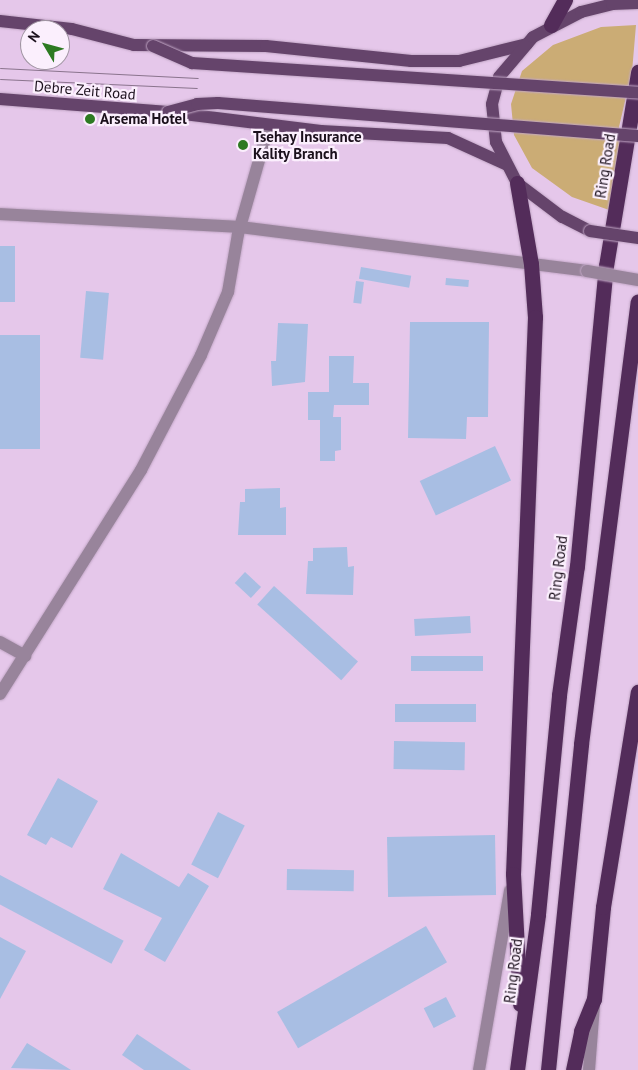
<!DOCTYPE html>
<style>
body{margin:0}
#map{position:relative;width:638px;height:1070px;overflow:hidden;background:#e5c7ea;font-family:"PT Sans",sans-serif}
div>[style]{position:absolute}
.green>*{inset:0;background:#cbac75}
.building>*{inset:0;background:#a8bee3;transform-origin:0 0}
.roads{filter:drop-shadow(0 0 1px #c1a6c5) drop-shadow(0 0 1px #c1a6c5)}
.minor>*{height:12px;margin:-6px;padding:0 6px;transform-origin:6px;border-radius:6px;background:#98849b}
.major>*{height:12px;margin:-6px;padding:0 6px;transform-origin:6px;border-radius:6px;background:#65446b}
.highway>*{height:15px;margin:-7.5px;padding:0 7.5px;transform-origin:7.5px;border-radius:7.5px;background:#532c5a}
.tram>*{height:1px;margin:-0.5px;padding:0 0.5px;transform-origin:0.5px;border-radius:0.5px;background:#8a748d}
.bridges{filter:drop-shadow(0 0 1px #c1a6c5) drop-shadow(0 0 1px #c1a6c5)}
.minor-bridge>*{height:12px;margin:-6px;padding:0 6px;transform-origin:6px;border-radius:6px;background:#98849b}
.major-bridge>*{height:12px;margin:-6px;padding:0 6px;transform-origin:6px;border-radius:6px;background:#65446b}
.dots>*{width:14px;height:14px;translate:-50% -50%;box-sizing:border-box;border:2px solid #fbeffd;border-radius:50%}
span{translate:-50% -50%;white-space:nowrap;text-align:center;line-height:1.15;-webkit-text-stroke:4.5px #fbeffd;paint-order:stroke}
.street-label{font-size:15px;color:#1b101c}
.poi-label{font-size:15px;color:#1b101c;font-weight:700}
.left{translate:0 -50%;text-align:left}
.north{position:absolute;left:20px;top:20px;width:50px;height:50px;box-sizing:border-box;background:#fbeffd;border:1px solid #a196a3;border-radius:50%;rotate:307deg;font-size:14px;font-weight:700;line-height:20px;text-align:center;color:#1b101c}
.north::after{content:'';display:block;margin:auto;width:18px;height:22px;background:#2d7a22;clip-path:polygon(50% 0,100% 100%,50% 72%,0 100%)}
</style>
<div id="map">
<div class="green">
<i style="clip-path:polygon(636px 25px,632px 72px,619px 127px,624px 149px,612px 211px,572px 197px,532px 168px,514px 135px,511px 104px,522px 71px,553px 45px,601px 27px)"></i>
</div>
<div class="building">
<i style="left:0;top:246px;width:15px;height:56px"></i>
<i style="left:361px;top:267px;width:51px;height:12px;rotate:10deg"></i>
<i style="left:446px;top:278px;width:23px;height:7px;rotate:5deg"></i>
<i style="left:356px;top:281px;width:8px;height:22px;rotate:7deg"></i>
<i style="left:86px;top:291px;width:23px;height:67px;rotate:5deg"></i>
<i style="clip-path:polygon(410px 322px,489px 322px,488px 417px,467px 417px,466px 439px,408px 438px)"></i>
<i style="clip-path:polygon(278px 323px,308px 324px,305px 382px,272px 386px,271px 361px,276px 361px)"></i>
<i style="left:0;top:335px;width:40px;height:114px"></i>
<i style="clip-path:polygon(329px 356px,354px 356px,353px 383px,369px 383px,369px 405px,334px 405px,333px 417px,341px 417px,341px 450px,335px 451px,335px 461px,320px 461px,320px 420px,308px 420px,308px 392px,329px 392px)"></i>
<i style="left:495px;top:446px;width:38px;height:83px;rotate:65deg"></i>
<i style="clip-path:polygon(280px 488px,280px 508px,286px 507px,286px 535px,238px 535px,240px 502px,245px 502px,245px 489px)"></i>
<i style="clip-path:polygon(347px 547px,348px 567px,354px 566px,353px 595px,306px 594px,308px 561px,313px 561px,313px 548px)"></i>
<i style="left:245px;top:572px;width:22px;height:15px;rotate:43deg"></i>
<i style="left:274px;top:586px;width:113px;height:25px;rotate:42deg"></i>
<i style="left:470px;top:616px;width:17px;height:56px;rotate:87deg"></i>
<i style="left:483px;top:656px;width:15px;height:72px;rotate:90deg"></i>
<i style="left:476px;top:704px;width:18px;height:81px;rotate:90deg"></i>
<i style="left:394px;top:741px;width:71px;height:28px;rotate:1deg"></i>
<i style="clip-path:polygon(58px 778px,98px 801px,72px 848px,51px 837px,46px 845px,27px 835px)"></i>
<i style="left:218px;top:812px;width:30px;height:59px;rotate:27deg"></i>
<i style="left:495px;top:835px;width:60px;height:108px;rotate:89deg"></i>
<i style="clip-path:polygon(121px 853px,179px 887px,188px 873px,209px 886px,165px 962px,144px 950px,162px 918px,103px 889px)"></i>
<i style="left:287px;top:869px;width:67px;height:21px;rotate:1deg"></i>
<i style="left:0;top:875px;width:140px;height:26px;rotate:28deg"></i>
<i style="left:426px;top:926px;width:42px;height:172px;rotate:60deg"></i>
<i style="clip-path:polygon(0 937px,26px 951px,0 999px)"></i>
<i style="left:446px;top:997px;width:22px;height:25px;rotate:63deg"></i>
<i style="clip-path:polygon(137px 1034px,191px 1070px,144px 1070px,122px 1055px)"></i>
<i style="clip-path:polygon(27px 1043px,71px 1070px,11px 1068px)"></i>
</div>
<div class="roads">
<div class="minor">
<i style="left:0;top:214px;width:240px;rotate:3.1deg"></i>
<i style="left:240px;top:227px;width:350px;rotate:7.2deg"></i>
<i style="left:0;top:642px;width:29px;rotate:29deg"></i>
<i style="left:0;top:694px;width:265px;rotate:-57.8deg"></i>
<i style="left:141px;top:470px;width:130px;rotate:-62.4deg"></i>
<i style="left:201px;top:355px;width:69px;rotate:-66.8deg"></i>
<i style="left:228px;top:292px;width:59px;rotate:-80.2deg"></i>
<i style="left:238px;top:234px;width:113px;rotate:-74.1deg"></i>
<i style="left:479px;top:1070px;width:182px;rotate:-80.2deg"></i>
<i style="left:589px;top:1070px;width:65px;rotate:-85.6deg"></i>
</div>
<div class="major">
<i style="left:0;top:21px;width:72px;rotate:6.3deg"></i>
<i style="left:72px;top:29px;width:64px;rotate:14.5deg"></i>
<i style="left:134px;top:45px;width:132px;rotate:0.4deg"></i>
<i style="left:266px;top:46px;width:146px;rotate:5.9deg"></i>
<i style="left:411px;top:61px;width:48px"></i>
<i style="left:459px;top:61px;width:70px;rotate:-14deg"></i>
<i style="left:0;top:99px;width:169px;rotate:4.4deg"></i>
<i style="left:168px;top:112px;width:154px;rotate:7.1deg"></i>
<i style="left:321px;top:131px;width:127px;rotate:3.2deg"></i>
<i style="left:448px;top:138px;width:63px;rotate:24.5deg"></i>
<i style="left:590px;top:231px;width:31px;rotate:-153deg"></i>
<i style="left:562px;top:217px;width:56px;rotate:-142.9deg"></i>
<i style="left:517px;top:183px;width:46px;rotate:-117.1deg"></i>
<i style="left:496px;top:142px;width:38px;rotate:-96deg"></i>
<i style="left:492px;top:104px;width:28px;rotate:-75deg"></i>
<i style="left:499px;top:77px;width:52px;rotate:-49.6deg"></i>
<i style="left:533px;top:37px;width:54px;rotate:-27.5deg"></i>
<i style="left:581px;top:12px;width:32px;rotate:-14deg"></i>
<i style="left:612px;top:4px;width:26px;rotate:-2deg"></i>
</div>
<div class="highway">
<i style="left:551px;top:25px;width:29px;rotate:-61deg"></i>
<i style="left:517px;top:183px;width:82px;rotate:80.2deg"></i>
<i style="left:531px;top:264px;width:53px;rotate:85.7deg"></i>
<i style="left:535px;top:317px;width:557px;rotate:92.26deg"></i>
<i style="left:513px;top:874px;width:130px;rotate:86.9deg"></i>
<i style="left:517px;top:1070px;width:157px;rotate:-82.3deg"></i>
<i style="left:538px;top:914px;width:220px;rotate:-84.5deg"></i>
<i style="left:559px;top:695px;width:130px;rotate:-82.1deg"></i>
<i style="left:577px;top:566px;width:301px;rotate:-84.5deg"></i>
<i style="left:606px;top:266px;width:197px;rotate:-80.6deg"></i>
<i style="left:548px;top:1070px;width:328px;rotate:-84.2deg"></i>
<i style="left:581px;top:744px;width:446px;rotate:-82.7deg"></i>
<i style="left:573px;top:1070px;width:40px;rotate:-78deg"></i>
<i style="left:581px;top:1031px;width:35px;rotate:-68deg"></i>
<i style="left:594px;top:999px;width:92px;rotate:-84.4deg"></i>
<i style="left:603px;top:907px;width:218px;rotate:-80.8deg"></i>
</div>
</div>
<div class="tram">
<i style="left:0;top:68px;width:198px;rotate:2.9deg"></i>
<i style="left:0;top:79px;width:197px;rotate:2.6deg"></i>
</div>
<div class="bridges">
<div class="minor-bridge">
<i style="left:587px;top:271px;width:52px;rotate:10deg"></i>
</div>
<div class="major-bridge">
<i style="left:153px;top:46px;width:43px;rotate:23.6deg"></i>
<i style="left:192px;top:63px;width:447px;rotate:3.8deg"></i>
<i style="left:168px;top:112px;width:30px;rotate:-15deg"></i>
<i style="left:197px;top:104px;width:21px;rotate:-3deg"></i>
<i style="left:218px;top:103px;width:421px;rotate:4.5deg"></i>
<i style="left:590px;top:231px;width:49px;rotate:8.3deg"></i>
</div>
</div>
<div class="dots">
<i style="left:90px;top:119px;background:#2d7a22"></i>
<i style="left:243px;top:145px;background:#2d7a22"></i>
</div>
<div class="street-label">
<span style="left:85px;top:90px;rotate:5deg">Debre Zeit Road</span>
<span style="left:605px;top:166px;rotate:-81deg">Ring Road</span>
<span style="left:558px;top:568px;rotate:-83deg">Ring Road</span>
<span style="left:513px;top:971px;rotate:-83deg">Ring Road</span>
</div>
<div class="poi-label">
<span class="left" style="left:100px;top:119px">Arsema Hotel</span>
<span class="left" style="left:253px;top:145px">Tsehay Insurance<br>Kality Branch</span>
</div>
<div class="north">N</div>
</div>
